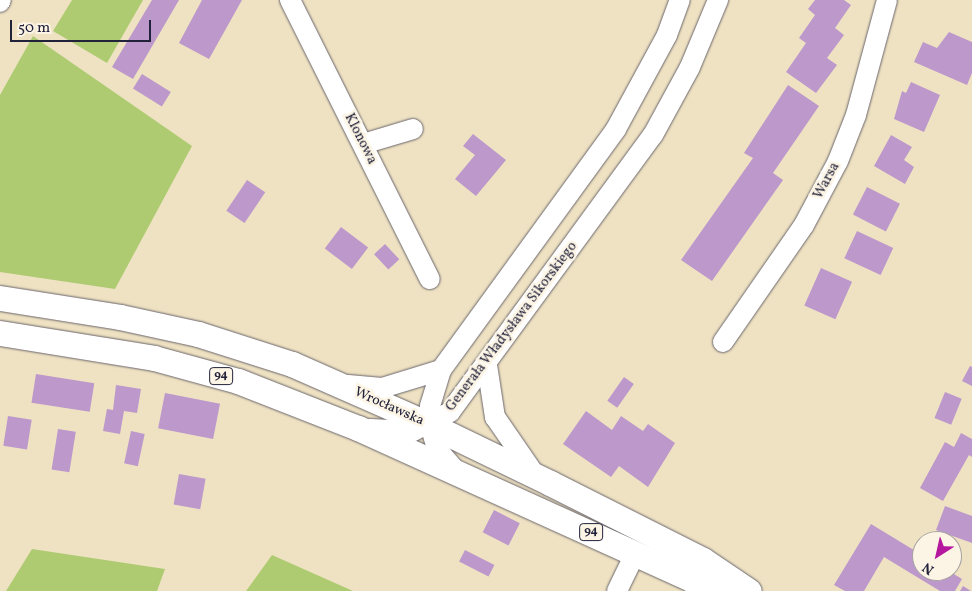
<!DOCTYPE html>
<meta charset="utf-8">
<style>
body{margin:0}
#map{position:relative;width:972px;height:591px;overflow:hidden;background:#efe2c3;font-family:Vollkorn,serif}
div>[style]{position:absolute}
.green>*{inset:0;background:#aecb72}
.building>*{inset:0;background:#bc98cb;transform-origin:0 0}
.roads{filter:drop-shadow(0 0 1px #6a656b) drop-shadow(0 0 1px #6a656b)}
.minor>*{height:20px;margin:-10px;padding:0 10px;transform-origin:10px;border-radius:10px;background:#fff}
.major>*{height:25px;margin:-12.5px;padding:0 12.5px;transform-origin:12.5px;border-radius:12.5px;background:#fff}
span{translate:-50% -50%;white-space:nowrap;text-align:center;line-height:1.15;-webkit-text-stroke:5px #fcf5e5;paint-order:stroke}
.shield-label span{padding:1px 4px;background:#fcf5e5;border:1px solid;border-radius:4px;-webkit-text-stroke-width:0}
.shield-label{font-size:12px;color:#22223b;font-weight:700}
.street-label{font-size:14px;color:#22223b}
.north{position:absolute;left:912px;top:531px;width:50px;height:50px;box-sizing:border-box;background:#fcf5e5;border:1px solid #a5a1a1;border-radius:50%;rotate:215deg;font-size:14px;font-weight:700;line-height:20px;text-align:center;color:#22223b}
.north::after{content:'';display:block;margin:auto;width:18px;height:22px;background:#b5179e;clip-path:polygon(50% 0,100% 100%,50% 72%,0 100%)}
.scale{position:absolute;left:10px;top:20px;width:141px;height:22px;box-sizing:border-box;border:2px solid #22223b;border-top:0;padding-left:6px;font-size:15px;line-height:18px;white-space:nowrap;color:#22223b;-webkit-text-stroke:4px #fcf5e5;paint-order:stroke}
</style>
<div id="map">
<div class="green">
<i style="clip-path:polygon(72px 0,143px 0,107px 63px,53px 31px)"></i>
<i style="clip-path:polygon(33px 36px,192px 146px,115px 289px,0 272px,0 95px)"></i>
<i style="clip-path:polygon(32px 549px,165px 569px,157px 591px,6px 591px)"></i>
<i style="clip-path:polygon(272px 555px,353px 591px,246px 591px)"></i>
</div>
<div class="building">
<i style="clip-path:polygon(152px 0,179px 0,133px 79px,112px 67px)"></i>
<i style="clip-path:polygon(202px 0,242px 0,209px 59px,179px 43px)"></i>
<i style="clip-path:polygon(815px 0,844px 0,851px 5px,835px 28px,844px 35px,827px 58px,837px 65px,816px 93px,786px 72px,806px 43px,799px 38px,815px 15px,808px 9px)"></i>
<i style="clip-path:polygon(949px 32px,972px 42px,972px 73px,967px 85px,914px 62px,923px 42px,937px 48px)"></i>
<i style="left:142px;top:74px;width:34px;height:17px;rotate:32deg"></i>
<i style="clip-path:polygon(911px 82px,940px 95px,924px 132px,894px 119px,902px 91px,906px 93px)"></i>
<i style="clip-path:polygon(788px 85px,819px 106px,773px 173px,783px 180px,712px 281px,681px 260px,753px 158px,744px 153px)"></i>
<i style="clip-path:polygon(473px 134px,506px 160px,476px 196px,455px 179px,475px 155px,463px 146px)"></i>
<i style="clip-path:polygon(891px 135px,912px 147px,904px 160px,914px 167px,905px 184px,874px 166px)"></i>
<i style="left:247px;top:180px;width:22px;height:37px;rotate:34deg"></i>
<i style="left:867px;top:187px;width:37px;height:31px;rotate:27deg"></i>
<i style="left:341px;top:227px;width:34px;height:27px;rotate:37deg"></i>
<i style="left:857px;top:231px;width:40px;height:30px;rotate:25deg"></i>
<i style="left:385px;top:244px;width:21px;height:15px;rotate:47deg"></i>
<i style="left:821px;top:268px;width:34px;height:41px;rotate:24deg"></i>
<i style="clip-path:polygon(970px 366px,972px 367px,972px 386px,962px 381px)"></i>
<i style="left:36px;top:374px;width:59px;height:29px;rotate:9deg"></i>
<i style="left:624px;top:377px;width:12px;height:29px;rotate:35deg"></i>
<i style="clip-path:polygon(116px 385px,141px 389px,137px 413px,124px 411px,120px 434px,103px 431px,107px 409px,113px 410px)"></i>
<i style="left:945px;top:392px;width:18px;height:28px;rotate:22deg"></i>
<i style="left:165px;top:393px;width:56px;height:36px;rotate:11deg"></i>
<i style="clip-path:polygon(586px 411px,612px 430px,621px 416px,643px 431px,648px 424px,675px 443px,648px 487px,619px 466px,611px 477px,563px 444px)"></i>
<i style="left:8px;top:416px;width:24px;height:30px;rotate:9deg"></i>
<i style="left:58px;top:429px;width:18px;height:41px;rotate:9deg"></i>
<i style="left:131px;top:431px;width:14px;height:33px;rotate:12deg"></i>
<i style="clip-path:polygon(961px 433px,972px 439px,972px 457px,969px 455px,943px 501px,920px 488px,945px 442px,954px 447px)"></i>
<i style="left:179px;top:474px;width:27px;height:31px;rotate:10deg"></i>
<i style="clip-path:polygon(945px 506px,972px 516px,972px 543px,936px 530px)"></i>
<i style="left:494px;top:510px;width:29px;height:25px;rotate:27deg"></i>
<i style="clip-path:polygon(871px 524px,922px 555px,922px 571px,949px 571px,962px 579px,955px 591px,940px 591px,884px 557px,864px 591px,845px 591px,834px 585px)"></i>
<i style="left:465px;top:550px;width:33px;height:13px;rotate:27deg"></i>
<i style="clip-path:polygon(963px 586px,971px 591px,960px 591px)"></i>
</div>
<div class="roads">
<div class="minor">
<i style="left:290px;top:0;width:312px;rotate:63.4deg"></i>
<i style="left:0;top:2px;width:2px;rotate:-63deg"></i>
<i style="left:363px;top:144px;width:52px;rotate:-16.7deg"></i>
<i style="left:723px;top:342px;width:142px;rotate:-55.3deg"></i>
<i style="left:804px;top:225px;width:72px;rotate:-62deg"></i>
<i style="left:838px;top:161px;width:49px;rotate:-68.6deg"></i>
<i style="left:856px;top:115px;width:119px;rotate:-74.9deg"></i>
<i style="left:487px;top:365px;width:53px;rotate:81.3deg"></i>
<i style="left:495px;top:417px;width:70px;rotate:55.4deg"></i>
<i style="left:348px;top:385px;width:34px;rotate:5deg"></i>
<i style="left:382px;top:388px;width:62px;rotate:-17deg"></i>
<i style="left:370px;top:429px;width:43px;rotate:2.7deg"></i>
<i style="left:413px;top:431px;width:42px;rotate:-27.2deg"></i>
<i style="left:450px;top:412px;width:343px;rotate:-53.8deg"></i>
<i style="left:653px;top:135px;width:77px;rotate:-61.4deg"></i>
<i style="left:690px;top:67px;width:73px;rotate:-67.3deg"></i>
<i style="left:456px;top:471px;width:29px;rotate:-131deg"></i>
<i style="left:437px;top:449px;width:25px;rotate:-106deg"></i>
<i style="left:430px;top:425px;width:19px;rotate:-90deg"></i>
<i style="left:430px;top:406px;width:38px;rotate:-73deg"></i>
<i style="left:441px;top:370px;width:298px;rotate:-54deg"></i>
<i style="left:616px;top:129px;width:107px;rotate:-61.5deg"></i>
<i style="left:667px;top:35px;width:37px;rotate:-70deg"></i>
<i style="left:617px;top:591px;width:41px;rotate:-64.1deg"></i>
</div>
<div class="major">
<i style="left:0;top:298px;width:121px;rotate:9deg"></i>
<i style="left:120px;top:317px;width:80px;rotate:12.3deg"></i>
<i style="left:198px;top:334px;width:99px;rotate:17.7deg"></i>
<i style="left:292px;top:364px;width:151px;rotate:23.8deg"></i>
<i style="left:430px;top:425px;width:133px;rotate:25.8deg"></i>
<i style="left:550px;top:483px;width:171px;rotate:26.7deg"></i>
<i style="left:703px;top:560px;width:55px;rotate:34deg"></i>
<i style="left:0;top:333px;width:156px;rotate:9.2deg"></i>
<i style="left:154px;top:358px;width:87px;rotate:15.3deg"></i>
<i style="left:238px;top:381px;width:129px;rotate:21.4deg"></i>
<i style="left:358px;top:428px;width:366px;rotate:24.4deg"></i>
<i style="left:691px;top:579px;width:38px;rotate:18deg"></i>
</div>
</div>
<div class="shield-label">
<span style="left:221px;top:376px">94</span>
<span style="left:591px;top:532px">94</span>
</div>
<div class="street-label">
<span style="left:360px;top:139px;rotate:63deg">Klonowa</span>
<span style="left:827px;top:181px;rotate:-62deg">Warsa</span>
<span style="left:512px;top:327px;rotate:-53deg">Generała Władysława Sikorskiego</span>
<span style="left:389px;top:407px;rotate:24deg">Wrocławska</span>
</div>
<div class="north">N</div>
<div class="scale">50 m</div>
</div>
